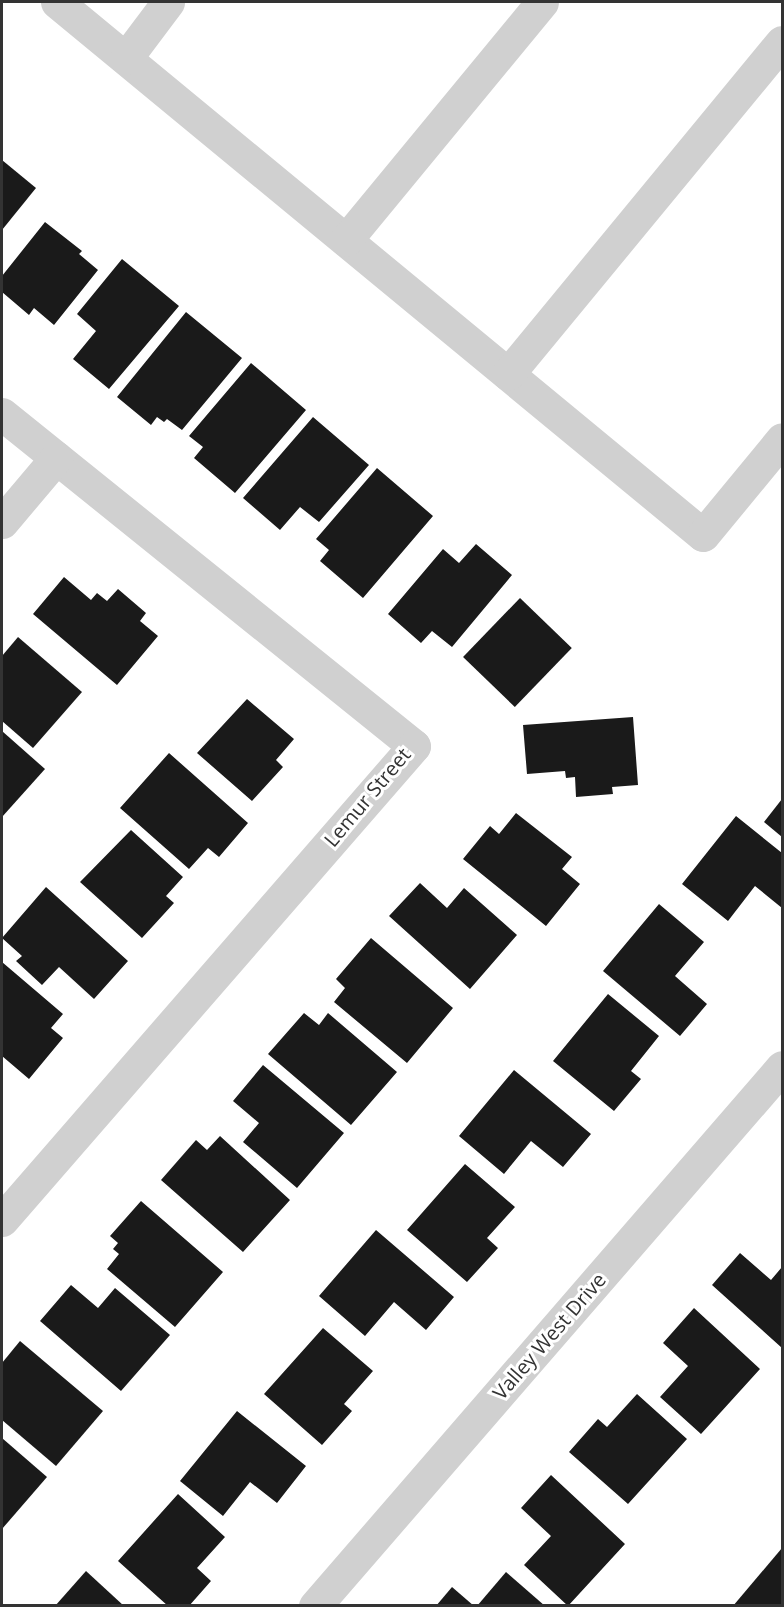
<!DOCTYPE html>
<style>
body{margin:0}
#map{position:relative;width:784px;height:1607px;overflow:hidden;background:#fff;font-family:"Open Sans",sans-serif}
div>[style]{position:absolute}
.building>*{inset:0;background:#1a1a1a;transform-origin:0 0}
.minor>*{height:33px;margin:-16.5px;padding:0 16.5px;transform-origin:16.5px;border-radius:16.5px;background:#d0d0d0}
span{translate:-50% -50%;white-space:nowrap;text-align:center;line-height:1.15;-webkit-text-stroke:6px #fff;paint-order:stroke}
.street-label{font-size:20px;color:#333}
.frame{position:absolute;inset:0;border:3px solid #333;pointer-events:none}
</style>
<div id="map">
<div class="building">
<i style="clip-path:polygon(2px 160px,36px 188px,2px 230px)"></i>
<i style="clip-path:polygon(45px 222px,82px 251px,79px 254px,98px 270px,54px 325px,34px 308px,29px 315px,2px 292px,2px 276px)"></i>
<i style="clip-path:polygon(122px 259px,179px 306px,109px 389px,73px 359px,96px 331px,77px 314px)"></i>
<i style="clip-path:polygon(186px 312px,242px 358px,182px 430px,167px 419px,164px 422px,157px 417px,151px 425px,117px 397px)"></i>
<i style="clip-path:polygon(251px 363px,306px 410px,235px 493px,194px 458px,203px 447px,189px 436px)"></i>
<i style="clip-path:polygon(313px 417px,369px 465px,319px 522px,300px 507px,280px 530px,243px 498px)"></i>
<i style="clip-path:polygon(377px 468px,433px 516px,363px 598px,320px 561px,329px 550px,316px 539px)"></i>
<i style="clip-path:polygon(476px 544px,512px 575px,452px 647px,432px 631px,421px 643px,388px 614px,443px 549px,459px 563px)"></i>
<i style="clip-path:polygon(64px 577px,91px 600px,97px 593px,107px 601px,118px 589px,146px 613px,140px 621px,158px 636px,117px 685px,33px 614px)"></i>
<i style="left:520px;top:598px;width:72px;height:82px;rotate:44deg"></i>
<i style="clip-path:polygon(18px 637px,82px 692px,33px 748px,2px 721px,2px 656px)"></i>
<i style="clip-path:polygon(247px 699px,294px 739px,276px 760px,283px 767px,252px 801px,197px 753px)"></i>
<i style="clip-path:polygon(633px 717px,638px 785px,612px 787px,613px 794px,576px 797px,575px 777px,566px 778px,565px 771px,527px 774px,523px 725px)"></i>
<i style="clip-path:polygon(2px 731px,45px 769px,2px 817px)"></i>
<i style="clip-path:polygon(169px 753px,248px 823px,219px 857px,208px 848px,189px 869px,120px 808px)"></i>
<i style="clip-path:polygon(782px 799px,782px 837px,764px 822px)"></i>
<i style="clip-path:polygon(516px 813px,572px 857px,562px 869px,580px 884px,546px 926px,463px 859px,490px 826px,499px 834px)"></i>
<i style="clip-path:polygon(736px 816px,782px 853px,782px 908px,755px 886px,728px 921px,682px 884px)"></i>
<i style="clip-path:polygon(131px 830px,183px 877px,166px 896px,174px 903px,142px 938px,80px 882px)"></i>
<i style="clip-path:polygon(420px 883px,447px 908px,464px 888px,517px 935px,470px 989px,389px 916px)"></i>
<i style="clip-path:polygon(46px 887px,128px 961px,94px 999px,59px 967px,42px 985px,16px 961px,22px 956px,2px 938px)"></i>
<i style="clip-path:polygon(659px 904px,704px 942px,675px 976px,707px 1004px,680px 1036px,603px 971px)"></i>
<i style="clip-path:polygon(371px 938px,453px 1008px,407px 1063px,334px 1002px,345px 988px,336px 979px)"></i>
<i style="clip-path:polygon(2px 962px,63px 1014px,51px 1028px,63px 1038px,29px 1079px,2px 1056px)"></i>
<i style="clip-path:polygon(608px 994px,659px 1036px,631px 1071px,641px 1079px,614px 1111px,553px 1061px)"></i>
<i style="clip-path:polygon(304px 1013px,319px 1025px,328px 1013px,397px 1072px,351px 1125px,268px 1054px)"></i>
<i style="clip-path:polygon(263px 1065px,344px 1133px,297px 1188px,243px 1142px,259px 1123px,233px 1101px)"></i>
<i style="clip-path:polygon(514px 1070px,591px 1134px,563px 1167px,531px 1141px,504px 1174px,459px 1136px)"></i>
<i style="clip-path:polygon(220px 1136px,290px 1200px,243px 1252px,161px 1180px,196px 1140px,207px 1150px)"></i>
<i style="clip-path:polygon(465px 1164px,515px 1207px,487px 1238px,498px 1248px,467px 1282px,407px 1230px)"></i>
<i style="clip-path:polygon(141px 1201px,223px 1272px,175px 1327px,107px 1269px,119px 1254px,113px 1249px,118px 1243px,110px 1236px)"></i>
<i style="clip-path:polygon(376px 1230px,454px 1297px,426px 1330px,394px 1302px,365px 1336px,319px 1296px)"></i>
<i style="clip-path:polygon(740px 1253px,771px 1280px,782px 1267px,782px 1348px,712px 1285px)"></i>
<i style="clip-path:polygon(71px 1285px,98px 1308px,115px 1288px,170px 1335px,121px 1391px,40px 1321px)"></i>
<i style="clip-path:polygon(694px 1308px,760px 1369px,701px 1434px,660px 1397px,688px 1366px,663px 1343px)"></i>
<i style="clip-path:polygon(323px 1328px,373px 1371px,344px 1404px,352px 1411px,322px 1445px,264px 1394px)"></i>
<i style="clip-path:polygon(20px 1341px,103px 1411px,56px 1466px,2px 1420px,2px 1363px)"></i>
<i style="clip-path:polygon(637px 1394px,687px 1439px,628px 1504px,569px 1452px,598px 1419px,607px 1427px)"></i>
<i style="clip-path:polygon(237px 1411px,306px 1466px,277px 1503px,250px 1482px,223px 1516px,180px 1481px)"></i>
<i style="clip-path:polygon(2px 1438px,47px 1477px,2px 1529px)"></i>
<i style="clip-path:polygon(551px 1475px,625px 1544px,568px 1606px,524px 1565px,551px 1536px,521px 1508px)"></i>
<i style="clip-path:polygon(178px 1494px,225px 1537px,197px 1568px,211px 1581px,189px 1606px,168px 1606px,118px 1561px)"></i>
<i style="clip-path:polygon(782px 1548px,782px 1606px,733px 1606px)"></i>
<i style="clip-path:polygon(86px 1571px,124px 1606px,55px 1606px)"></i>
<i style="clip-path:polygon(506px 1572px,545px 1606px,477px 1606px)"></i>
<i style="clip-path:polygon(452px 1587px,474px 1606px,436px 1606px)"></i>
</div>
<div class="minor">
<i style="left:57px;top:2px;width:837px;rotate:39.53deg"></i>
<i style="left:703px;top:535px;width:124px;rotate:-50.5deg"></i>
<i style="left:126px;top:58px;width:70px;rotate:-53.1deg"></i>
<i style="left:346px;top:240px;width:308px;rotate:-50.5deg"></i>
<i style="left:508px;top:374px;width:430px;rotate:-50.5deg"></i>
<i style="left:2px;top:414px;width:529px;rotate:38.86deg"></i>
<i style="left:414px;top:746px;width:628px;rotate:131deg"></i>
<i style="left:2px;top:522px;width:84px;rotate:-49.8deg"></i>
<i style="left:315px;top:1606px;width:713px;rotate:-49.09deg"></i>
</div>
<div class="street-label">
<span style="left:367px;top:797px;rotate:-50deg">Lemur Street</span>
<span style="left:549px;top:1336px;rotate:-49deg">Valley West Drive</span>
</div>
<div class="frame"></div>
</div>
